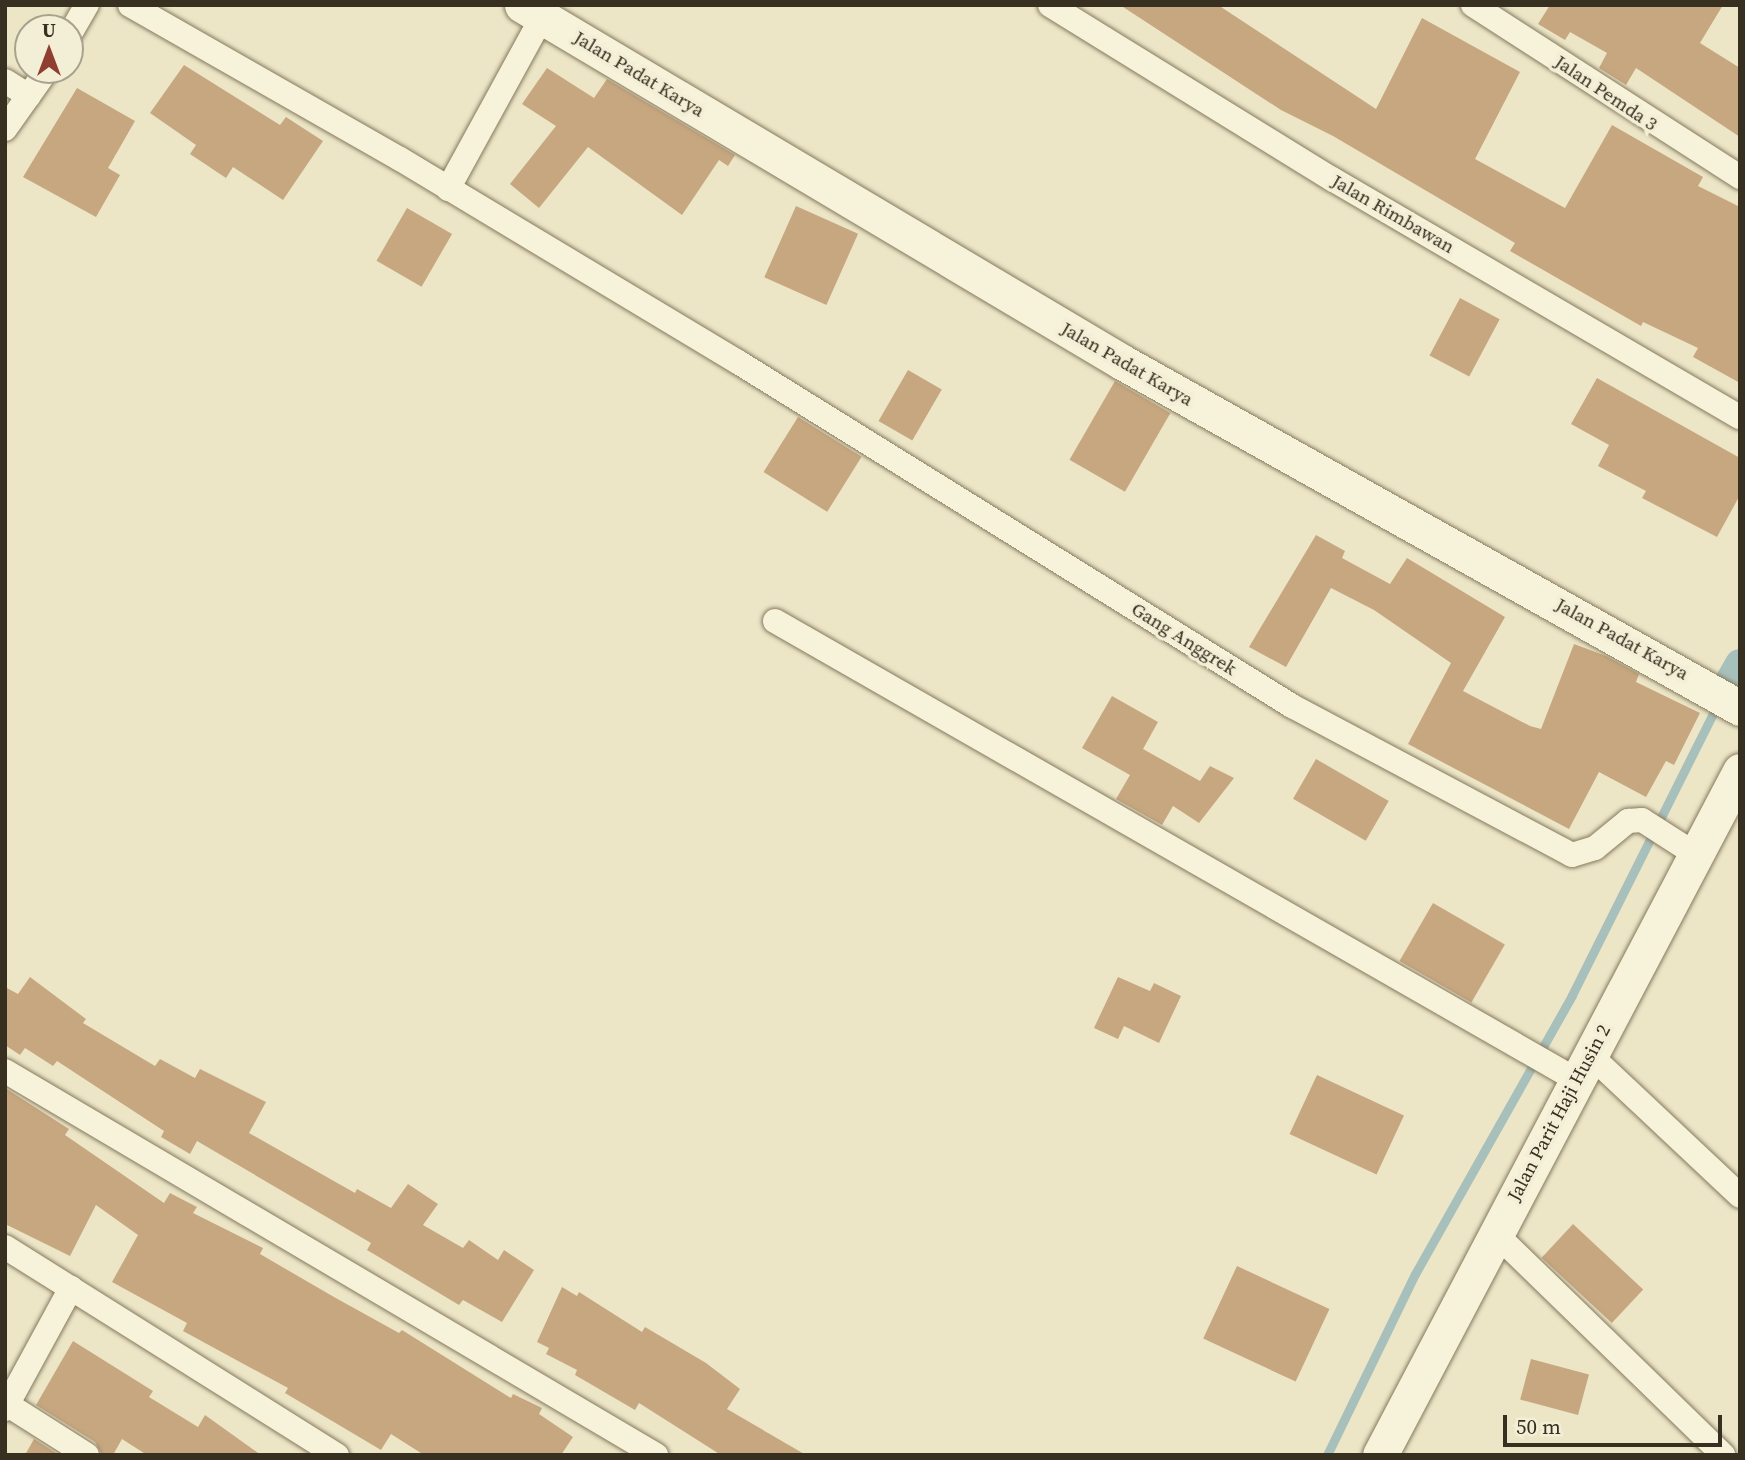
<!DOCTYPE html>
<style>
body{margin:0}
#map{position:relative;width:1745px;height:1460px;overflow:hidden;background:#ece6c7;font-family:"Source Serif 4",serif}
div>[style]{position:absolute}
.stream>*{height:9px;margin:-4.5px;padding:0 4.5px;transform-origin:4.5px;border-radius:4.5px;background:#a8c0bc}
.canal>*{height:30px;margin:-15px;padding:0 15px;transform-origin:15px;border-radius:15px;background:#a8c0bc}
.building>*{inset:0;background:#c7a780;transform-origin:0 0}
.roads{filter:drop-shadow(0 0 2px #86795e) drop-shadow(0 0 2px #86795e)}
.street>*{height:24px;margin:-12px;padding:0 12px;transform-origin:12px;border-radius:12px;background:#f7f2da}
.secondary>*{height:35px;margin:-17.5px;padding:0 17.5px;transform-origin:17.5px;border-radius:17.5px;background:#f7f2da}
span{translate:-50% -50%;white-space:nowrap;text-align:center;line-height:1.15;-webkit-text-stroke:7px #f3efd6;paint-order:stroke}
.street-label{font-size:19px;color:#372f20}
.frame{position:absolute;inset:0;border:7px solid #372f20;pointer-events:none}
.north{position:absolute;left:14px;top:14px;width:70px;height:70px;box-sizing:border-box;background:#f3efd6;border:2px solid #a8a28d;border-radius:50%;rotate:0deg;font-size:19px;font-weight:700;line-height:28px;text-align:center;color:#372f20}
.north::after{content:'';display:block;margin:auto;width:24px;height:32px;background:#913e32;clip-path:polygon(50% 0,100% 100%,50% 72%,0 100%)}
.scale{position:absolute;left:1503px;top:1415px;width:219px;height:32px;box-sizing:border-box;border:4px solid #372f20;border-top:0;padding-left:9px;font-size:21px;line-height:24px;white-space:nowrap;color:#372f20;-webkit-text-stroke:5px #f3efd6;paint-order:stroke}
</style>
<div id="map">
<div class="stream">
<i style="left:1327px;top:1455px;width:201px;rotate:-64.1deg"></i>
<i style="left:1415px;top:1274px;width:320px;rotate:-60.6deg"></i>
<i style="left:1572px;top:995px;width:326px;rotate:-63.4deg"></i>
</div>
<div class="canal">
<i style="left:1729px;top:683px;width:22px;rotate:-60deg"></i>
</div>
<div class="building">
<i style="clip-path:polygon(1120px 5px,1218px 5px,1376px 109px,1422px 18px,1520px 72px,1475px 159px,1565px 208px,1612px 125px,1703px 177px,1698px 186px,1740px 207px,1740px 383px,1693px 357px,1698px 348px,1643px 322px,1641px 326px,1510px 251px,1515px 243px,1333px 136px,1281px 110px)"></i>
<i style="clip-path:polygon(1550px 5px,1723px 5px,1700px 43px,1740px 68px,1740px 137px,1636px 68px,1626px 85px,1599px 68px,1607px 53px,1570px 32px,1565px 40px,1538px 24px)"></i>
<i style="clip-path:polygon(184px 65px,280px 125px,286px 117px,323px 141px,283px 200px,233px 167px,226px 178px,190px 154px,196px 145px,150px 113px)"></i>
<i style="clip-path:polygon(547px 68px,594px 98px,607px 79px,735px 155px,728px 166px,719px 160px,682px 215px,588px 147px,539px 208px,510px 184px,556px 126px,522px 104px)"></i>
<i style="clip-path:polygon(77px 88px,135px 121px,108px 168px,120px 175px,96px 217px,23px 177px)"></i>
<i style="left:796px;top:206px;width:68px;height:78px;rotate:24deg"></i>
<i style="left:407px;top:208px;width:52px;height:61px;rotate:30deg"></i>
<i style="left:1460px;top:298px;width:45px;height:65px;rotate:28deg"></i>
<i style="left:908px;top:370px;width:39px;height:59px;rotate:30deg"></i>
<i style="clip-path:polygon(1597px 378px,1740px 458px,1740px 495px,1717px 537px,1642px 498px,1646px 491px,1598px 466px,1609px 445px,1571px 424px)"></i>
<i style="left:1115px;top:381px;width:64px;height:91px;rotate:30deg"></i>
<i style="left:798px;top:417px;width:75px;height:65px;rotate:32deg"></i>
<i style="clip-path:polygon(1316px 535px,1345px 551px,1342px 558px,1390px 584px,1407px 558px,1505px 617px,1463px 691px,1530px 726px,1541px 729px,1574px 644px,1606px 656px,1639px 674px,1636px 682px,1700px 713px,1674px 765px,1666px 761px,1646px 797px,1599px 772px,1569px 829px,1408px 744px,1451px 663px,1374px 610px,1331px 588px,1286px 667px,1249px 647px)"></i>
<i style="clip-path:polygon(1112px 696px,1158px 722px,1143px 749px,1200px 781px,1210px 766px,1234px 778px,1199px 823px,1173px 806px,1162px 825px,1116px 799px,1130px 775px,1082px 748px)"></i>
<i style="left:1316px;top:759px;width:84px;height:46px;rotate:30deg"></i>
<i style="left:1433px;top:903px;width:83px;height:67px;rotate:30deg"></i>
<i style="clip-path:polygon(30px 977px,86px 1019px,83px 1023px,155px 1066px,160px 1059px,195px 1078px,200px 1069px,266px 1102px,249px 1133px,355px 1193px,357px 1189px,391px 1208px,408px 1184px,438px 1204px,423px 1225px,463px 1248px,469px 1240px,498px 1260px,504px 1250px,534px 1270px,502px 1322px,463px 1300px,459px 1305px,367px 1250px,371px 1243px,197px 1141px,190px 1154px,161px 1137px,164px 1131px,57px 1061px,53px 1066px,25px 1048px,20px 1055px,5px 1045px,5px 987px,18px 994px)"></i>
<i style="clip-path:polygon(1118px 977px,1150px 991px,1154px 983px,1181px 996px,1159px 1043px,1124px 1026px,1118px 1039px,1094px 1028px)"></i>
<i style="left:1317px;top:1075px;width:96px;height:65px;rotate:25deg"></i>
<i style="clip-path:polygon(5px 1088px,69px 1129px,65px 1135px,164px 1203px,170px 1193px,197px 1207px,193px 1213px,263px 1248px,260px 1254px,334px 1297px,399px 1333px,402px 1330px,511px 1398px,513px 1394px,542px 1408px,539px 1414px,573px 1437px,561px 1455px,424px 1455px,391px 1434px,381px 1450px,285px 1393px,288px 1388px,183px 1331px,187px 1323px,112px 1282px,138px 1235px,96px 1205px,70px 1256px,5px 1224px)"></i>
<i style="left:1573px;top:1224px;width:96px;height:46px;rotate:43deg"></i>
<i style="left:1237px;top:1266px;width:102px;height:80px;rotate:25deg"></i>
<i style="clip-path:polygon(562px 1287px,577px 1296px,579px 1292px,642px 1332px,645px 1327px,706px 1363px,740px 1389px,727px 1409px,806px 1455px,721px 1455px,639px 1403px,635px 1410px,575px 1375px,577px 1370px,546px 1354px,549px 1348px,537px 1342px)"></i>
<i style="clip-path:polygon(73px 1341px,153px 1391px,149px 1397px,198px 1427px,205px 1415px,261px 1455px,147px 1455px,122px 1439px,113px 1455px,102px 1455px,95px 1442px,36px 1405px)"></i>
<i style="left:1531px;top:1359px;width:60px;height:42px;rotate:15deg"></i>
<i style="clip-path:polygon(34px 1439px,59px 1455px,25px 1455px)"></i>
</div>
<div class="roads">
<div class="street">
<i style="left:130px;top:5px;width:311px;rotate:29.7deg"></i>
<i style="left:400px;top:159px;width:394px;rotate:31deg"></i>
<i style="left:738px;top:362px;width:652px;rotate:31.84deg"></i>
<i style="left:1292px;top:706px;width:317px;rotate:28deg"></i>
<i style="left:1572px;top:855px;width:24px;rotate:-17deg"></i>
<i style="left:1595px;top:848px;width:43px;rotate:-39.3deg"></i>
<i style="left:1628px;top:821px;width:14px;rotate:-4deg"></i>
<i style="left:1642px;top:820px;width:67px;rotate:32.7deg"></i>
<i style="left:1050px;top:5px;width:331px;rotate:31.7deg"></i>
<i style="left:1332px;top:179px;width:472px;rotate:30.3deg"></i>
<i style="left:1473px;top:5px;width:318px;rotate:32.8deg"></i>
<i style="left:70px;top:34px;width:34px;rotate:-60deg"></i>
<i style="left:5px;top:81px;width:28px;rotate:32deg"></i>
<i style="left:5px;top:129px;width:72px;rotate:-54.6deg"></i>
<i style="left:448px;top:189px;width:196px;rotate:-61.3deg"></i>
<i style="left:775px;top:621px;width:922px;rotate:29.79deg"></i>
<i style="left:1589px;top:1054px;width:207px;rotate:43.2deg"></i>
<i style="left:5px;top:1071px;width:756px;rotate:30.53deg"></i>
<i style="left:1496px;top:1234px;width:317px;rotate:44.2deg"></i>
<i style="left:5px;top:1247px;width:392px;rotate:32.1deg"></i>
<i style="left:5px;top:1403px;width:97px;rotate:32.4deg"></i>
<i style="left:5px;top:1409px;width:138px;rotate:-61.4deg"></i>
</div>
<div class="secondary">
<i style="left:522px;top:5px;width:698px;rotate:30.75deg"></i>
<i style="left:1122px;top:362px;width:708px;rotate:29.24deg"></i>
<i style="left:1380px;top:1455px;width:773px;rotate:-62.24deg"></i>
</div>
</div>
<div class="street-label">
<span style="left:639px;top:74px;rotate:31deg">Jalan Padat Karya</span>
<span style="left:1606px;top:93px;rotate:34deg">Jalan Pemda 3</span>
<span style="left:1393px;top:214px;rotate:30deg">Jalan Rimbawan</span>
<span style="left:1127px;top:364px;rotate:30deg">Jalan Padat Karya</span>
<span style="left:1184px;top:639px;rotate:32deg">Gang Anggrek</span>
<span style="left:1622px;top:639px;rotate:29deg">Jalan Padat Karya</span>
<span style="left:1559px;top:1113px;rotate:-62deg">Jalan Parit Haji Husin 2</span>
</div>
<div class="frame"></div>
<div class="north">U</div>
<div class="scale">50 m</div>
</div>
